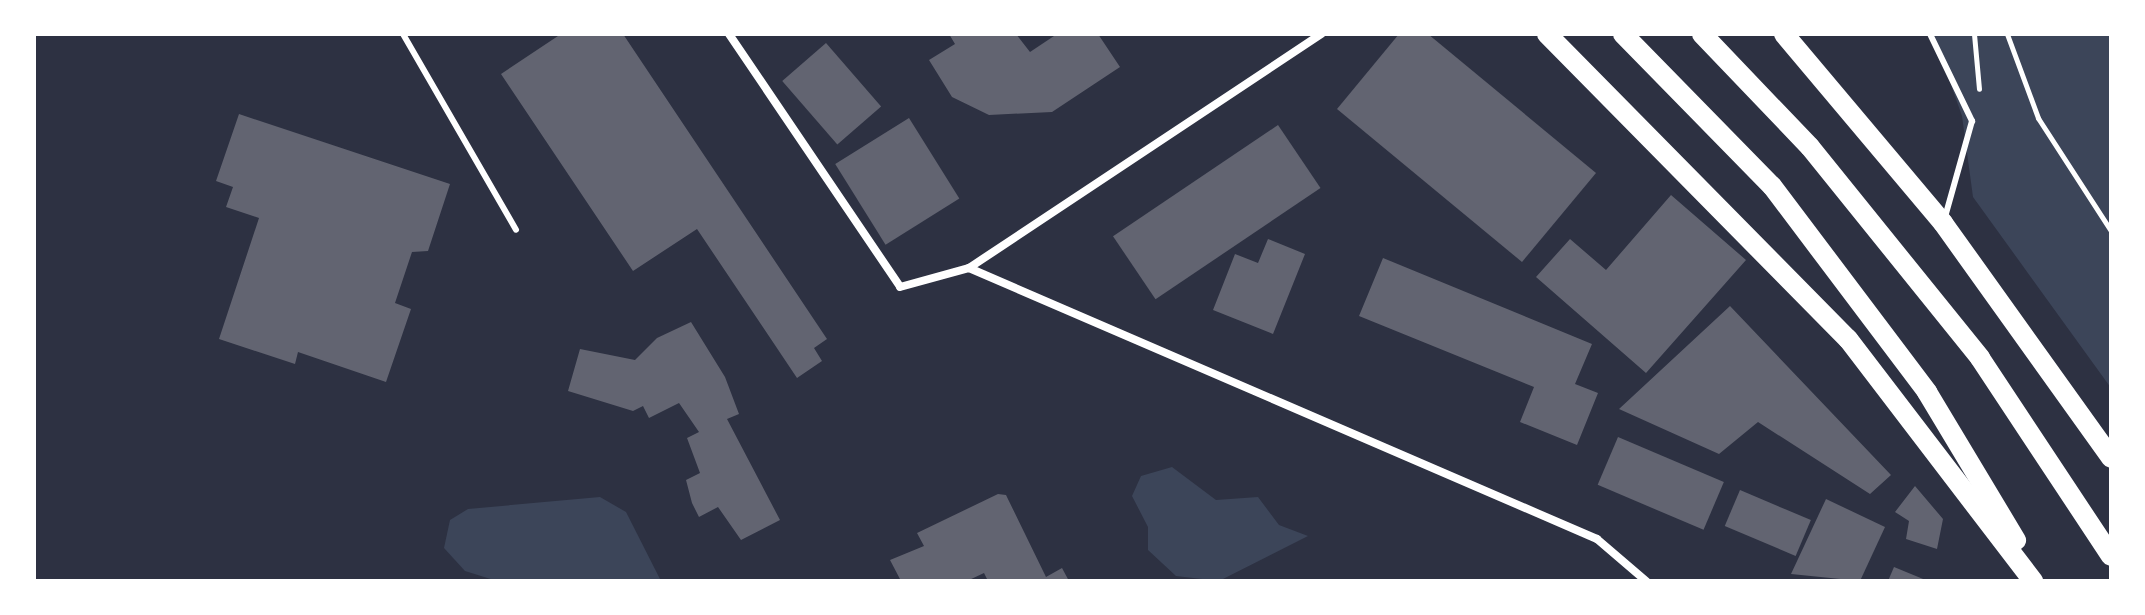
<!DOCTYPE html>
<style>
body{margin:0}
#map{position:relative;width:2145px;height:615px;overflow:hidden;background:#2d3142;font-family:Manrope,sans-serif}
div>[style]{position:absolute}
.green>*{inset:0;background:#3c4559}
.building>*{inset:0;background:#626471;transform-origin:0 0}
.path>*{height:5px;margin:-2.5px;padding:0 2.5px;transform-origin:2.5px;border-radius:2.5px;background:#fff}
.service>*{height:6px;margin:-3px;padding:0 3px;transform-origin:3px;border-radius:3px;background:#fff}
.minor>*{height:8px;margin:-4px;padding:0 4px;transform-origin:4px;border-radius:4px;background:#fff}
.primary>*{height:20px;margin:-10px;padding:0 10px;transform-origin:10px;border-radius:10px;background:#fff}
span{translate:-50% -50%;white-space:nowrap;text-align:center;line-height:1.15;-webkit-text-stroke:6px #fff;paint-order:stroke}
.frame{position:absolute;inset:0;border:36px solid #fff;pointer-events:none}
</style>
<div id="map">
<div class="green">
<i style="clip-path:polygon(1933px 34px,2111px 34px,2111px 388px,1973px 197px,1962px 116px)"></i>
<i style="clip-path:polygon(1172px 467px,1216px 500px,1258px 497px,1279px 525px,1308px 536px,1219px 581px,1176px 576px,1148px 550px,1148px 527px,1132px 496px,1141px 476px)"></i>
<i style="clip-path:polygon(600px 497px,626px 512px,661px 581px,497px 581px,465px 571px,444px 548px,450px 520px,468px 509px)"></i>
</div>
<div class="building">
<i style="clip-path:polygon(561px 34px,623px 34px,827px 339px,814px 348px,822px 361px,797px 378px,697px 229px,633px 271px,501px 74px)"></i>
<i style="clip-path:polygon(949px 34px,1016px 34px,1030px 52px,1057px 34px,1098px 34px,1120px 67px,1052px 112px,989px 115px,952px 97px,929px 60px,955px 44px)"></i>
<i style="clip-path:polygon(1399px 34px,1428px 34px,1596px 173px,1522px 262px,1337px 109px)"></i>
<i style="left:826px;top:43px;width:84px;height:58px;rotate:49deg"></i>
<i style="clip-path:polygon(239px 114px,450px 184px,428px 251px,412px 252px,395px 303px,411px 309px,386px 382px,298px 352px,295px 364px,219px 339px,259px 218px,226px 207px,233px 187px,216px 181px)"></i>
<i style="left:909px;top:118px;width:95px;height:87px;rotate:58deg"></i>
<i style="left:1278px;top:125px;width:76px;height:199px;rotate:56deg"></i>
<i style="clip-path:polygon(1671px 195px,1746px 260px,1646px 373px,1536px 277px,1570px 239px,1606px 270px)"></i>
<i style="clip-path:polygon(1268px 239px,1305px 254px,1273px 334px,1213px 310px,1235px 254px,1258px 263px)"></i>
<i style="clip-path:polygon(1383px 258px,1592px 344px,1575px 384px,1598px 393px,1577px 445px,1520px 422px,1534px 387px,1359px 316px)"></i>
<i style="clip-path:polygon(1730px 306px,1891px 475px,1870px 494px,1758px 422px,1719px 454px,1619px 409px)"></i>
<i style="clip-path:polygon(691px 322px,725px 377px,739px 414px,727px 419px,780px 520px,741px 540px,718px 507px,699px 517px,692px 503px,686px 480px,700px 473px,687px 438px,699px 432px,679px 403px,649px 418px,643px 406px,633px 411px,568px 391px,580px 349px,635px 360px,657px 338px)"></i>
<i style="left:1618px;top:437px;width:115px;height:52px;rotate:23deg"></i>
<i style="clip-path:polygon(1915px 486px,1943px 519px,1937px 549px,1906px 539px,1909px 521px,1895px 512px)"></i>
<i style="left:1740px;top:490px;width:77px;height:39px;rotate:23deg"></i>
<i style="clip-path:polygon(998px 494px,1006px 495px,1046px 577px,1062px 568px,1069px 581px,988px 581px,984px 573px,967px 581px,901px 581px,890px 560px,924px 546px,917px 533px)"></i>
<i style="clip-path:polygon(1826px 499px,1885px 527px,1860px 581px,1791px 574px)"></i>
<i style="clip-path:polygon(1894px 567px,1928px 581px,1888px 581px)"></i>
</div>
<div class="path">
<i style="left:1974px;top:34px;width:55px;rotate:84.8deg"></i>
<i style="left:2007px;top:34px;width:90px;rotate:69.7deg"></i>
<i style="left:2038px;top:118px;width:135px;rotate:57.1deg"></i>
</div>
<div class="service">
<i style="left:403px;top:34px;width:226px;rotate:60deg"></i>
<i style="left:1930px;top:34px;width:97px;rotate:64.2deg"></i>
<i style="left:1972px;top:121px;width:100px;rotate:105.7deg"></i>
</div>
<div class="minor">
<i style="left:729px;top:34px;width:305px;rotate:55.9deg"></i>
<i style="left:900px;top:287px;width:72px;rotate:-15.4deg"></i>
<i style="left:969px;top:268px;width:684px;rotate:23.34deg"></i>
<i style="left:1597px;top:539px;width:65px;rotate:40.6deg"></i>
<i style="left:969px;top:268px;width:423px;rotate:-33.6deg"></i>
</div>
<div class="primary">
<i style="left:1547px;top:34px;width:429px;rotate:45.4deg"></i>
<i style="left:1848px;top:339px;width:305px;rotate:52.6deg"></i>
<i style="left:1623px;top:34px;width:213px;rotate:45.6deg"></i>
<i style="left:1772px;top:186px;width:258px;rotate:53deg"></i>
<i style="left:1927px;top:392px;width:173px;rotate:59deg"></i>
<i style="left:1702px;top:34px;width:156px;rotate:46.3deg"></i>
<i style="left:1810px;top:147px;width:271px;rotate:51.1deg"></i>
<i style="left:1980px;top:358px;width:237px;rotate:56.5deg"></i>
<i style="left:1784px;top:34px;width:247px;rotate:49.9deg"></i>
<i style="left:1943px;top:223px;width:289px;rotate:54.4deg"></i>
</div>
<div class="frame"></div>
</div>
